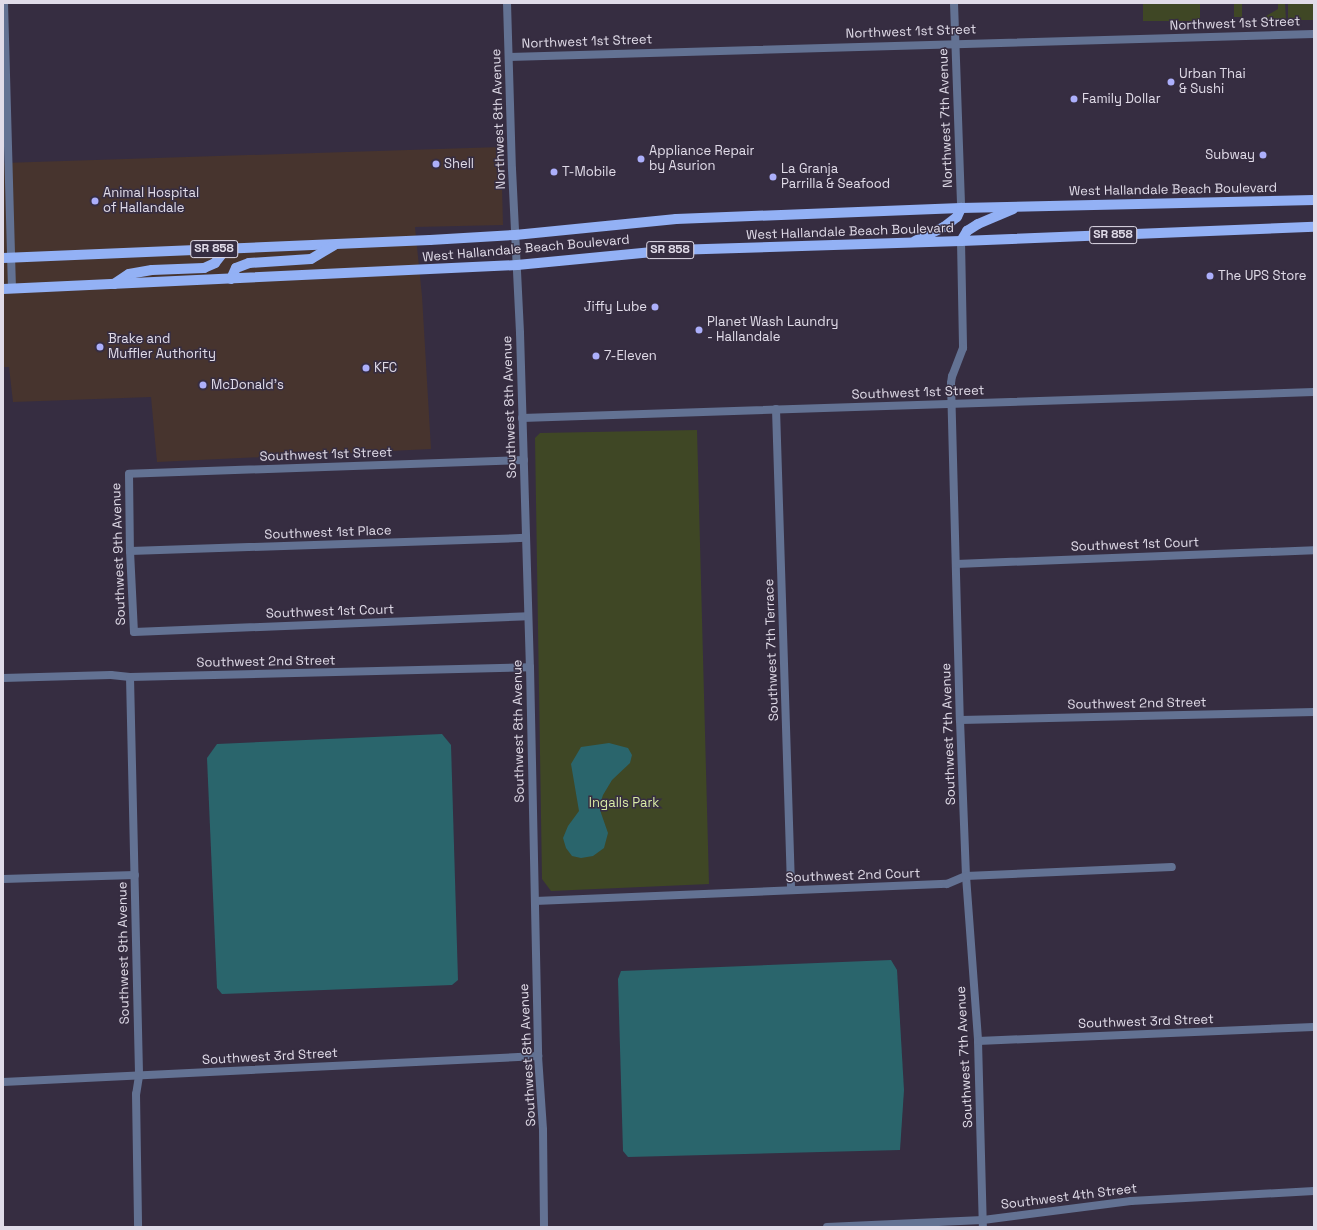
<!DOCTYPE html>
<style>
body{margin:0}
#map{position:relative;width:1317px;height:1230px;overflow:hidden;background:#362d41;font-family:"Space Grotesk",sans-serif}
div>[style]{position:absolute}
.commercial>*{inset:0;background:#47342e}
.green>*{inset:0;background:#3f4725;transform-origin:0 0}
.water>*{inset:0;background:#2a656c}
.minor>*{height:8px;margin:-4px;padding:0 4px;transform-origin:4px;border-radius:4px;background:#637293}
.tertiary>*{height:8px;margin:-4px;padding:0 4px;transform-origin:4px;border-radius:4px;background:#637293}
.primary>*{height:10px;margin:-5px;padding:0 5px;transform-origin:5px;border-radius:5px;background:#93b1f5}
.dots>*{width:11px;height:11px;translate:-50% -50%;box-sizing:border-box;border:2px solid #362d41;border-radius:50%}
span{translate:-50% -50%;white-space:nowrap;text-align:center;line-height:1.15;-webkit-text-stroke:3px #362d41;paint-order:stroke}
.shield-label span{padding:1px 3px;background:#362d41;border:1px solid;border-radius:3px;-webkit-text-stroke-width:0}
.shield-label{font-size:12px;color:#e0dbe8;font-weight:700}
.street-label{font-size:13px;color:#e0dbe8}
.poi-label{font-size:13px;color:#e0dbe8}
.left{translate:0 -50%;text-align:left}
.right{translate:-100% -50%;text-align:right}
.park-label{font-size:13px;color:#d8eaa5}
.frame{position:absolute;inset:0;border:4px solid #e0dbe8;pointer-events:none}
</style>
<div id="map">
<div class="commercial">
<i style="clip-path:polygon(501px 147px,503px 225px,415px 227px,422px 296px,431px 449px,157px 462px,151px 397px,13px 402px,9px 367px,3px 367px,3px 163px)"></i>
</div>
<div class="green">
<i style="left:1143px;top:3px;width:57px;height:18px"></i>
<i style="left:1234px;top:3px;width:8px;height:14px"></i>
<i style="clip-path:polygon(1278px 3px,1285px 3px,1286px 20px,1266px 20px,1266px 16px,1278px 9px)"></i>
<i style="left:1288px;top:3px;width:26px;height:17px"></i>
<i style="clip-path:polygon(697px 430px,709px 884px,551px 891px,542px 879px,535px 438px,540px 433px)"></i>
</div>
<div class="water">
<i style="clip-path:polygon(442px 734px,451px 745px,458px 980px,452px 985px,222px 994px,217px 988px,207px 758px,217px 744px)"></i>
<i style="clip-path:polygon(609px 743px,628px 748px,632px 755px,630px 763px,612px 780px,603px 795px,600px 804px,601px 813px,608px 833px,604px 848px,593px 856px,581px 858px,572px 856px,566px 848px,563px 838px,568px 826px,579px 811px,571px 764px,581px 747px)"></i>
<i style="clip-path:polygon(891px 960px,897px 970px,904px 1090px,900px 1150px,628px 1157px,623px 1151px,618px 979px,621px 971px)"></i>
</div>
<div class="minor">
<i style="left:4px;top:3px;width:286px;rotate:88.4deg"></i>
<i style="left:954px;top:3px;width:205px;rotate:88deg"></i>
<i style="left:509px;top:57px;width:805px;rotate:-1.64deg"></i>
<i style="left:961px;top:241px;width:107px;rotate:88.9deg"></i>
<i style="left:963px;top:348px;width:30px;rotate:111deg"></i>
<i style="left:952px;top:376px;width:7px;rotate:98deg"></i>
<i style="left:951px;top:383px;width:337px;rotate:88.5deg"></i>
<i style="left:960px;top:720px;width:156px;rotate:87.8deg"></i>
<i style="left:966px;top:876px;width:165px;rotate:85.8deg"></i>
<i style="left:978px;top:1041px;width:186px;rotate:88.5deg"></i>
<i style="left:776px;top:409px;width:481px;rotate:88.2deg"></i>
<i style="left:522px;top:418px;width:792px;rotate:-1.88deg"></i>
<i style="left:524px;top:460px;width:395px;rotate:178deg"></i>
<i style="left:129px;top:474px;width:77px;rotate:89.3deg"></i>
<i style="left:130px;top:551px;width:81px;rotate:87.2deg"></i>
<i style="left:134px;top:632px;width:394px;rotate:-2.3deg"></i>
<i style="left:130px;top:551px;width:396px;rotate:-1.9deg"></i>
<i style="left:956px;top:564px;width:358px;rotate:-2.2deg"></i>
<i style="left:130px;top:677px;width:399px;rotate:88.7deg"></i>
<i style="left:139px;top:1076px;width:18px;rotate:99deg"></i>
<i style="left:136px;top:1094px;width:133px;rotate:89.1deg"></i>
<i style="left:3px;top:678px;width:108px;rotate:-1.6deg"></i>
<i style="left:111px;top:675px;width:19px;rotate:6deg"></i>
<i style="left:130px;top:677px;width:400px;rotate:-1.4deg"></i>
<i style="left:960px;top:720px;width:354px;rotate:-1.3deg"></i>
<i style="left:3px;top:879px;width:132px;rotate:-1.7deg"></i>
<i style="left:535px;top:901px;width:412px;rotate:-2.4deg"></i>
<i style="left:947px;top:884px;width:21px;rotate:-23deg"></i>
<i style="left:966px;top:876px;width:206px;rotate:-2.5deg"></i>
<i style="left:978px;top:1041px;width:336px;rotate:-2.4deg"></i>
<i style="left:3px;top:1082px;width:536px;rotate:-2.78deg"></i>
<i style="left:827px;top:1227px;width:156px;rotate:-2.6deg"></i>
<i style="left:983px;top:1220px;width:149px;rotate:-7.3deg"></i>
<i style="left:1131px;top:1201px;width:183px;rotate:-3.1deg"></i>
</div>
<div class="tertiary">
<i style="left:507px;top:3px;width:166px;rotate:88.3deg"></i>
<i style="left:512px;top:169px;width:164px;rotate:87.2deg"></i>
<i style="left:520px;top:333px;width:334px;rotate:88.3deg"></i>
<i style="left:530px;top:667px;width:389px;rotate:88.8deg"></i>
<i style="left:538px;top:1056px;width:74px;rotate:86.1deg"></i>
<i style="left:543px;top:1130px;width:97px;rotate:89.4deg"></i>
</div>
<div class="primary">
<i style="left:915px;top:241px;width:32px;rotate:-26deg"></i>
<i style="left:944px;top:227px;width:16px;rotate:-38deg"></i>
<i style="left:957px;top:217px;width:10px;rotate:-66deg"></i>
<i style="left:961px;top:241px;width:12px;rotate:-59deg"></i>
<i style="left:967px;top:231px;width:13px;rotate:-32deg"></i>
<i style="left:978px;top:224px;width:38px;rotate:-23deg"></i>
<i style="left:3px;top:258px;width:427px;rotate:-2.4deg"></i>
<i style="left:430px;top:240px;width:85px;rotate:-3.4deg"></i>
<i style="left:515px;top:235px;width:162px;rotate:-5.7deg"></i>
<i style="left:676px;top:219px;width:285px;rotate:-2.2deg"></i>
<i style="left:961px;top:208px;width:353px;rotate:-1.3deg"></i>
<i style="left:231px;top:279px;width:12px;rotate:-66deg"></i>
<i style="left:236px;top:268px;width:14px;rotate:-21deg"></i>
<i style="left:249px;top:263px;width:62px;rotate:-3.7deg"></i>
<i style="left:311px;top:259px;width:27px;rotate:-31deg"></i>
<i style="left:114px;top:284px;width:18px;rotate:-34deg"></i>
<i style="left:129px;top:274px;width:23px;rotate:-10deg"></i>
<i style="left:152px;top:270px;width:52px;rotate:-2.2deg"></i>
<i style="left:204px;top:268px;width:12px;rotate:-24deg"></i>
<i style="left:215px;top:263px;width:18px;rotate:-52deg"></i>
<i style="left:3px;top:289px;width:515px;rotate:-2.67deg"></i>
<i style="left:517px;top:265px;width:157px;rotate:-5.5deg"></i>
<i style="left:673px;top:250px;width:288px;rotate:-1.8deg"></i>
<i style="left:961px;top:241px;width:353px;rotate:-2.3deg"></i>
</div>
<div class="dots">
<i style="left:1171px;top:82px;background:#acaffb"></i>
<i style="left:1074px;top:99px;background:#acaffb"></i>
<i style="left:1263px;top:155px;background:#acaffb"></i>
<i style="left:641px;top:159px;background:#acaffb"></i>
<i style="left:436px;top:164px;background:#acaffb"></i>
<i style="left:554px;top:172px;background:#acaffb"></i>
<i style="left:773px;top:177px;background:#acaffb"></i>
<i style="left:95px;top:201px;background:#acaffb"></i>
<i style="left:1210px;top:276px;background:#acaffb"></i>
<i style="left:655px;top:307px;background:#acaffb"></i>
<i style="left:699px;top:330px;background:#acaffb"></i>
<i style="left:100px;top:347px;background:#acaffb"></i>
<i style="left:596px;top:356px;background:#acaffb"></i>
<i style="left:366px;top:368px;background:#acaffb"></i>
<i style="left:203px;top:385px;background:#acaffb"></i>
</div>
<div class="shield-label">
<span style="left:1113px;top:235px">SR 858</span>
<span style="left:214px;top:249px">SR 858</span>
<span style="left:670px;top:250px">SR 858</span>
</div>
<div class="street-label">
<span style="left:1235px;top:24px;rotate:-2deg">Northwest 1st Street</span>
<span style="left:911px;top:32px;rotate:-2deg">Northwest 1st Street</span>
<span style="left:587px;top:42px;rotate:-2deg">Northwest 1st Street</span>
<span style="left:946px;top:118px;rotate:-92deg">Northwest 7th Avenue</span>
<span style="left:499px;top:119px;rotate:-92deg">Northwest 8th Avenue</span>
<span style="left:1173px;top:190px;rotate:-1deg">West Hallandale Beach Boulevard</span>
<span style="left:850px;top:232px;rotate:-2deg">West Hallandale Beach Boulevard</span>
<span style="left:526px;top:249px;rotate:-5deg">West Hallandale Beach Boulevard</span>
<span style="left:918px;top:393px;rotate:-2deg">Southwest 1st Street</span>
<span style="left:510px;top:407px;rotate:-92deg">Southwest 8th Avenue</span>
<span style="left:326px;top:455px;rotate:-2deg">Southwest 1st Street</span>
<span style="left:328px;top:533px;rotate:-2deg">Southwest 1st Place</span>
<span style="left:1135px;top:545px;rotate:-2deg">Southwest 1st Court</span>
<span style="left:119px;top:554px;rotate:-92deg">Southwest 9th Avenue</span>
<span style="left:330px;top:612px;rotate:-2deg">Southwest 1st Court</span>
<span style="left:772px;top:650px;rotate:-92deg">Southwest 7th Terrace</span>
<span style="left:266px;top:662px;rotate:-1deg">Southwest 2nd Street</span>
<span style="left:1137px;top:704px;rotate:-1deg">Southwest 2nd Street</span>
<span style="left:519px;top:731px;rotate:-91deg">Southwest 8th Avenue</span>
<span style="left:949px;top:734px;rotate:-92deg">Southwest 7th Avenue</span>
<span style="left:853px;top:876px;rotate:-2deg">Southwest 2nd Court</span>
<span style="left:124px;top:953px;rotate:-91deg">Southwest 9th Avenue</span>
<span style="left:1146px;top:1022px;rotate:-2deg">Southwest 3rd Street</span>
<span style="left:528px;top:1055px;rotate:-93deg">Southwest 8th Avenue</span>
<span style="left:270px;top:1057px;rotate:-3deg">Southwest 3rd Street</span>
<span style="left:965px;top:1057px;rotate:-93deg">Southwest 7th Avenue</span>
<span style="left:1069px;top:1197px;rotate:-7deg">Southwest 4th Street</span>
</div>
<div class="poi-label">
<span class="left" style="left:1179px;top:82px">Urban Thai<br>&amp; Sushi</span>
<span class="left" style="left:1082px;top:99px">Family Dollar</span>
<span class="left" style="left:649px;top:159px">Appliance Repair<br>by Asurion</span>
<span class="right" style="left:1255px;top:155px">Subway</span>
<span class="left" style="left:444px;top:164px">Shell</span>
<span class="left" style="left:781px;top:177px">La Granja<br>Parrilla &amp; Seafood</span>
<span class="left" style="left:562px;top:172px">T-Mobile</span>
<span class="left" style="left:103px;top:201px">Animal Hospital<br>of Hallandale</span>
<span class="left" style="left:1218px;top:276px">The UPS Store</span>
<span class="right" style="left:647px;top:307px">Jiffy Lube</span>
<span class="left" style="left:707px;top:330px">Planet Wash Laundry<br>- Hallandale</span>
<span class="left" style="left:108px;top:347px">Brake and<br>Muffler Authority</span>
<span class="left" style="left:604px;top:356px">7-Eleven</span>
<span class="left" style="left:374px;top:368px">KFC</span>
<span class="left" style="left:211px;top:385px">McDonald's</span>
</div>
<div class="park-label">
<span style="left:624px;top:803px">Ingalls Park</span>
</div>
<div class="frame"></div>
</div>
